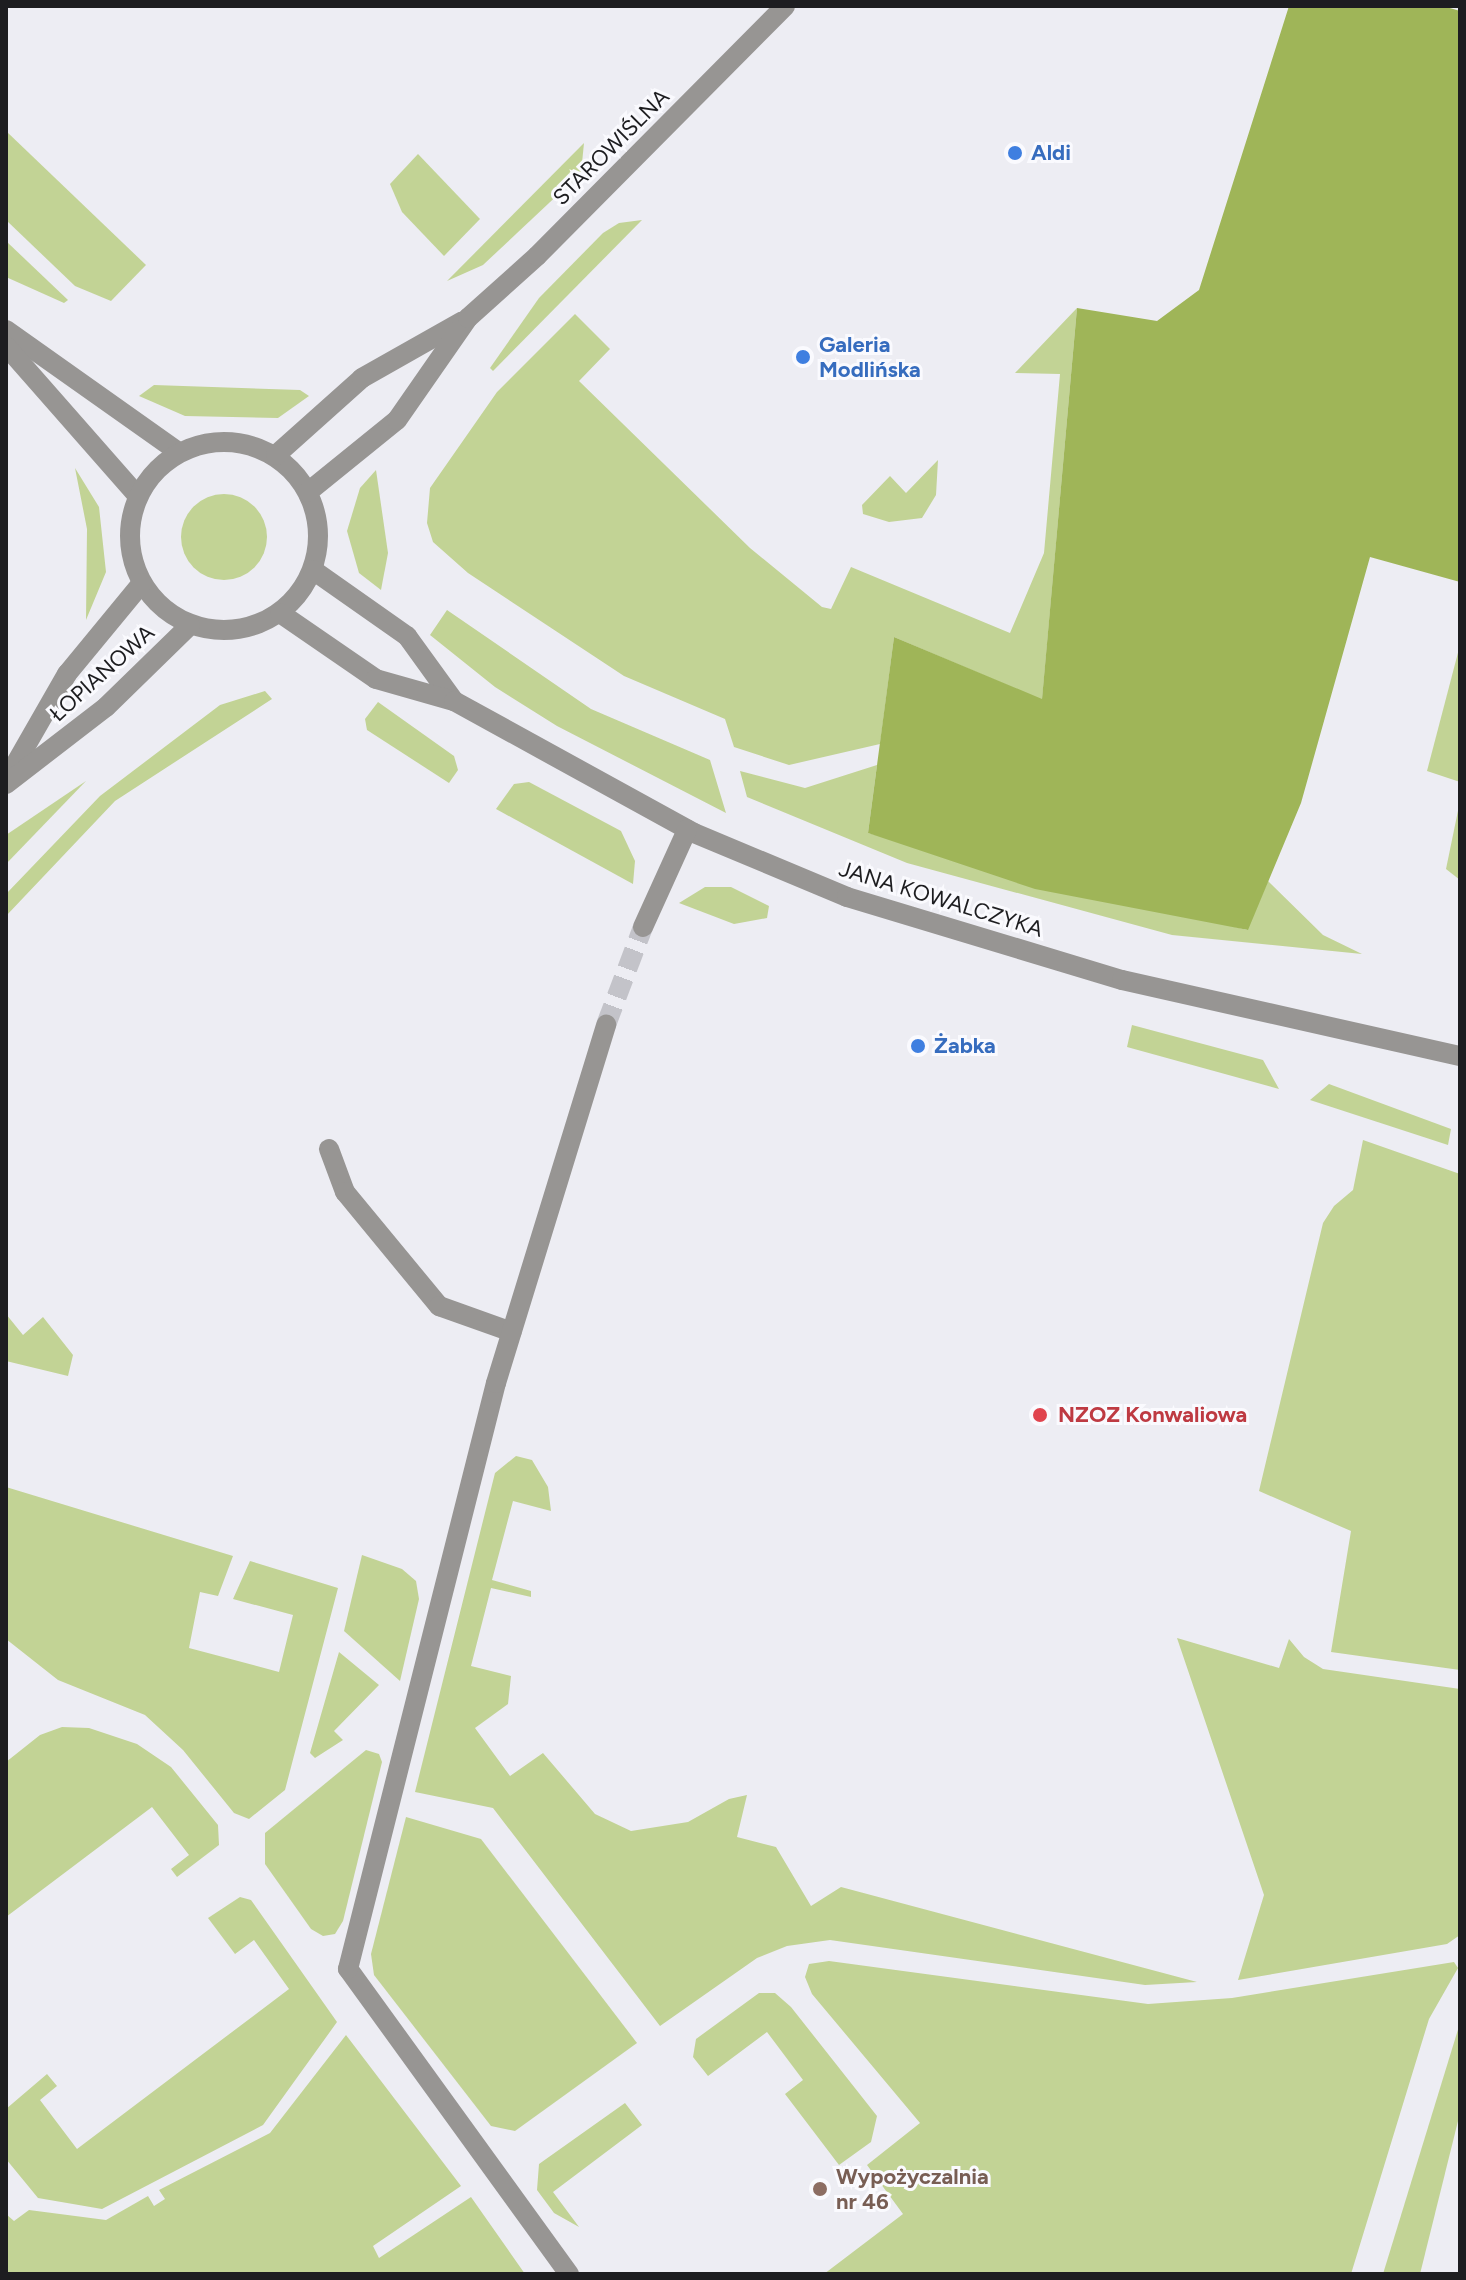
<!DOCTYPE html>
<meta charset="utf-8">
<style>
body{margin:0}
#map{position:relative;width:1466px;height:2280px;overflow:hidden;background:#ededf3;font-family:Figtree,sans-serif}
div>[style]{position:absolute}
.green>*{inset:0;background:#c2d395}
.round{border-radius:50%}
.forest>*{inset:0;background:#9fb558}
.minor-tunnel>*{height:20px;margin-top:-10px;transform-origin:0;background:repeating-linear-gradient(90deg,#c3c3c9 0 20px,transparent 0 30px)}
.minor>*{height:20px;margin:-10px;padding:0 10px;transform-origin:10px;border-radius:10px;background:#979593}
.minor>.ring{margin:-10px;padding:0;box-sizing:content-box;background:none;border:20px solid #979593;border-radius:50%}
.dots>*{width:22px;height:22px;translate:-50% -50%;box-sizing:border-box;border:4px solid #fafafe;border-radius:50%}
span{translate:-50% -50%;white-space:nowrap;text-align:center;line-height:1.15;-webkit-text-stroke:6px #fafafe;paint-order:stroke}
.street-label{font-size:22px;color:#1d1d20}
.shop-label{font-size:22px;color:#366cbe;font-weight:700}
.left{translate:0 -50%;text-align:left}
.health-label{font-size:22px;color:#be3a42;font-weight:700}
.education-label{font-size:22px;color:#785e54;font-weight:700}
.frame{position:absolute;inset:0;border:8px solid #1d1d20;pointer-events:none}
</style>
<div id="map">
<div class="green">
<i style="clip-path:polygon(6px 131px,146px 265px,111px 301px,75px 286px,6px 220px)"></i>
<i style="clip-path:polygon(584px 143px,581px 173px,483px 265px,447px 281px)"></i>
<i style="clip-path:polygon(418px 154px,480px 219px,444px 256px,402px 212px,390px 184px)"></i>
<i style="clip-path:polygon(642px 220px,493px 371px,490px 368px,539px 298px,603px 233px,619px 223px)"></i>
<i style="clip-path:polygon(6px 241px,68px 300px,64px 303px,6px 277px)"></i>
<i style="clip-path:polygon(1077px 308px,1042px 700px,894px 637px,880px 744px,789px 765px,734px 747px,725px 719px,624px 676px,468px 573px,433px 542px,427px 523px,430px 488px,497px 392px,575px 314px,610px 349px,579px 381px,750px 548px,822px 607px,831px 609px,851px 567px,1010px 633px,1044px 553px,1060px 374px,1015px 373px)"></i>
<i style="clip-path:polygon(154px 385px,300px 390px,309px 396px,278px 418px,185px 416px,139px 396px)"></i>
<i style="clip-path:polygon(938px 460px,936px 495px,922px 518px,889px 522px,863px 514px,862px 505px,890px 476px,906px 493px)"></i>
<i style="clip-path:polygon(75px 468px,99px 507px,106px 572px,86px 620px,87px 529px)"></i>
<i style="clip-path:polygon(376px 470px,388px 553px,381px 590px,359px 573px,347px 531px,360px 488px)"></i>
<i class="round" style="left:181px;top:494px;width:86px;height:86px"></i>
<i style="clip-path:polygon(447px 610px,591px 709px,710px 760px,726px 813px,557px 726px,495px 687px,430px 635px)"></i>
<i style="clip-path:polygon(1460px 645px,1460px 782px,1427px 771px)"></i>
<i style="clip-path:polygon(265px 691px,272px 699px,115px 801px,6px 916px,6px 894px,100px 796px,220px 705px)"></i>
<i style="clip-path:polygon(378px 702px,454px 756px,458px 770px,449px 783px,367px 730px,365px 719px)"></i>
<i style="clip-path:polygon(877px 765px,868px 833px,1247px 930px,1268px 881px,1323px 935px,1362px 954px,1172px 935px,907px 863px,747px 797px,740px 771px,805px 788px)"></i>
<i style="clip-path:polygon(86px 781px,6px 864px,6px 835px)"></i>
<i style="clip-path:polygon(529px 782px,621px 831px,635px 861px,633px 884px,496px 809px,514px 784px)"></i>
<i style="clip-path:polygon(1460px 801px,1460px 880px,1446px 869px)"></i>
<i style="clip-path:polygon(705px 887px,731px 887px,769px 906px,767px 918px,734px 924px,679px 903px)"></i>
<i style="clip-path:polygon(1132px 1025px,1263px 1060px,1279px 1089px,1127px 1047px)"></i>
<i style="clip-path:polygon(1329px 1084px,1451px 1129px,1448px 1145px,1310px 1100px)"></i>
<i style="clip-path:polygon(1363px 1140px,1460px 1174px,1460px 1670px,1331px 1652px,1351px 1531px,1259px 1491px,1323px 1223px,1334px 1206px,1353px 1190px)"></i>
<i style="clip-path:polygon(6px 1314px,23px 1335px,43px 1317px,73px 1355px,68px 1376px,6px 1361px)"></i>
<i style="clip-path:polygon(516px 1456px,532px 1460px,548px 1487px,551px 1511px,513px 1501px,492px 1580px,531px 1591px,531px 1597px,491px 1588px,471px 1666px,511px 1676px,508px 1704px,475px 1728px,510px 1776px,543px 1753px,595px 1814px,631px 1831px,688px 1822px,729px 1799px,747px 1795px,737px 1837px,776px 1847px,811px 1906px,841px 1887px,1197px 1982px,1145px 1985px,830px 1940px,787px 1946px,757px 1958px,660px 2026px,493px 1808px,415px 1792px,495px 1473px)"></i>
<i style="clip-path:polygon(6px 1487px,233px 1556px,218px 1596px,200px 1592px,189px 1648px,279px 1672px,293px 1615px,233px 1599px,250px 1561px,338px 1588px,285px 1790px,249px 1819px,234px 1813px,183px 1750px,145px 1715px,58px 1680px,6px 1639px)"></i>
<i style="clip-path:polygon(362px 1555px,402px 1569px,416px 1581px,419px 1599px,400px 1681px,344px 1631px)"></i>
<i style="clip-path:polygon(1177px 1638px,1279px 1668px,1289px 1639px,1304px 1657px,1323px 1669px,1460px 1689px,1460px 1935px,1447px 1944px,1238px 1980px,1264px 1895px)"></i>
<i style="clip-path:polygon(339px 1652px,379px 1685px,334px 1731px,343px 1740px,315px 1758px,310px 1753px)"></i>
<i style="clip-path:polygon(62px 1727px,89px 1728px,137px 1744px,171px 1767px,218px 1825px,219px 1845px,177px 1877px,171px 1869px,189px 1855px,152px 1807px,6px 1917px,6px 1762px,40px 1735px)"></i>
<i style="clip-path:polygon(366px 1750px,379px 1754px,382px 1762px,343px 1921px,335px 1934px,323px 1936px,311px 1929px,265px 1864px,265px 1833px)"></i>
<i style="clip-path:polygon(406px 1817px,481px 1839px,637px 2043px,515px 2131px,491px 2126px,374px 1975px,371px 1954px)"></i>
<i style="clip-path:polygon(240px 1897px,251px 1900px,337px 2022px,263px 2125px,102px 2209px,38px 2198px,6px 2159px,6px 2109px,47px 2074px,57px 2086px,40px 2100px,77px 2149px,289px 1989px,254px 1940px,235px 1954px,208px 1918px)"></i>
<i style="clip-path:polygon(829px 1961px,1148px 2004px,1232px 1998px,1454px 1962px,1458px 1968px,1429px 2019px,1351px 2274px,824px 2274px,903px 2214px,867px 2165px,920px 2123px,812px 1994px,805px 1977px,809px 1964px)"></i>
<i style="clip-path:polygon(759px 1993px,775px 1993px,791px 2007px,877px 2116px,871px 2142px,839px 2165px,785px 2094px,803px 2080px,767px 2032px,708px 2076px,693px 2057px,696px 2039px)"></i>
<i style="clip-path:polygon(1460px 2023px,1460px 2113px,1420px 2274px,1383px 2274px)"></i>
<i style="clip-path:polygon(346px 2035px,461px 2186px,373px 2246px,379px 2258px,471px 2197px,525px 2274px,6px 2274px,6px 2214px,14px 2221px,29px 2210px,106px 2220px,148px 2196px,154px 2206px,165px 2199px,159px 2190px,270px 2133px)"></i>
<i style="clip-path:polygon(625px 2103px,642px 2125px,553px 2192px,579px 2227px,554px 2213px,537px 2190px,539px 2164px)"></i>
</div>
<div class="forest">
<i style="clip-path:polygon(1289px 6px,1443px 6px,1460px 11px,1460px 582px,1370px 557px,1301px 803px,1248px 930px,1035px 889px,868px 833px,894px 637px,1042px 699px,1077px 308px,1157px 321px,1199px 290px)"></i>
</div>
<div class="minor-tunnel">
<i style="left:606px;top:1025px;width:105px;rotate:-69.3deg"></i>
</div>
<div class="minor">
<i style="left:6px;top:330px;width:211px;rotate:35.3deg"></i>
<i style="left:6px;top:346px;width:198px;rotate:48.7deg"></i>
<i class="ring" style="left:130px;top:442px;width:168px;height:168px"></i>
<i style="left:276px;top:455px;width:115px;rotate:-41.8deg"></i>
<i style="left:362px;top:378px;width:114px;rotate:-29.5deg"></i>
<i style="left:308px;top:492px;width:114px;rotate:-39deg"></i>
<i style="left:397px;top:420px;width:124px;rotate:-55.2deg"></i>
<i style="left:468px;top:318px;width:93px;rotate:-41.9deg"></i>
<i style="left:537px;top:256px;width:352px;rotate:-45.2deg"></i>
<i style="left:313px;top:570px;width:115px;rotate:35.1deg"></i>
<i style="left:407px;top:636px;width:80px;rotate:54.1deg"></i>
<i style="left:280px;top:613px;width:116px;rotate:34.5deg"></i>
<i style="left:376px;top:679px;width:81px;rotate:15.8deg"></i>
<i style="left:454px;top:701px;width:274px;rotate:28.8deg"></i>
<i style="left:694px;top:833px;width:166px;rotate:22.7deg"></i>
<i style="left:847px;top:897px;width:287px;rotate:16.8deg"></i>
<i style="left:1122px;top:980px;width:346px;rotate:12.7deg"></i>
<i style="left:8px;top:777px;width:119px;rotate:-60.2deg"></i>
<i style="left:67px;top:674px;width:118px;rotate:-50.5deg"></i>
<i style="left:6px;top:784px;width:126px;rotate:-37.6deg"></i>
<i style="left:106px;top:707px;width:117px;rotate:-44.3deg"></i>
<i style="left:643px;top:927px;width:107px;rotate:-65.6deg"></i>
<i style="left:329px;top:1149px;width:46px;rotate:69.6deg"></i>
<i style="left:345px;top:1192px;width:148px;rotate:50.5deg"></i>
<i style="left:439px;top:1306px;width:77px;rotate:19.6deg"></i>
<i style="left:569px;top:2274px;width:377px;rotate:-125.9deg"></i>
<i style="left:348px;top:1969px;width:604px;rotate:-75.83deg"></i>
<i style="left:496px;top:1383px;width:375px;rotate:-72.9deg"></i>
</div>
<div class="dots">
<i style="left:1015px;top:153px;background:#3f7fe0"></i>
<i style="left:803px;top:357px;background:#3f7fe0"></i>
<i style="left:918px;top:1046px;background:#3f7fe0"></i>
<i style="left:1040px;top:1415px;background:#e0444e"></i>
<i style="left:820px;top:2189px;background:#8d6e63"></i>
</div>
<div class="street-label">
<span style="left:611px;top:147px;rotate:-45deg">STAROWIŚLNA</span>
<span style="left:102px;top:673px;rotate:-42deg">ŁOPIANOWA</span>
<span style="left:941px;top:899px;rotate:17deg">JANA KOWALCZYKA</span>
</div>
<div class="shop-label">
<span class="left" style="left:1031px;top:153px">Aldi</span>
<span class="left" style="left:819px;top:357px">Galeria<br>Modlińska</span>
<span class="left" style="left:934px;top:1046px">Żabka</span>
</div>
<div class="health-label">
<span class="left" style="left:1058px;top:1415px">NZOZ Konwaliowa</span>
</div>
<div class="education-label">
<span class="left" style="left:836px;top:2189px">Wypożyczalnia<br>nr 46</span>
</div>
<div class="frame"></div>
</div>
